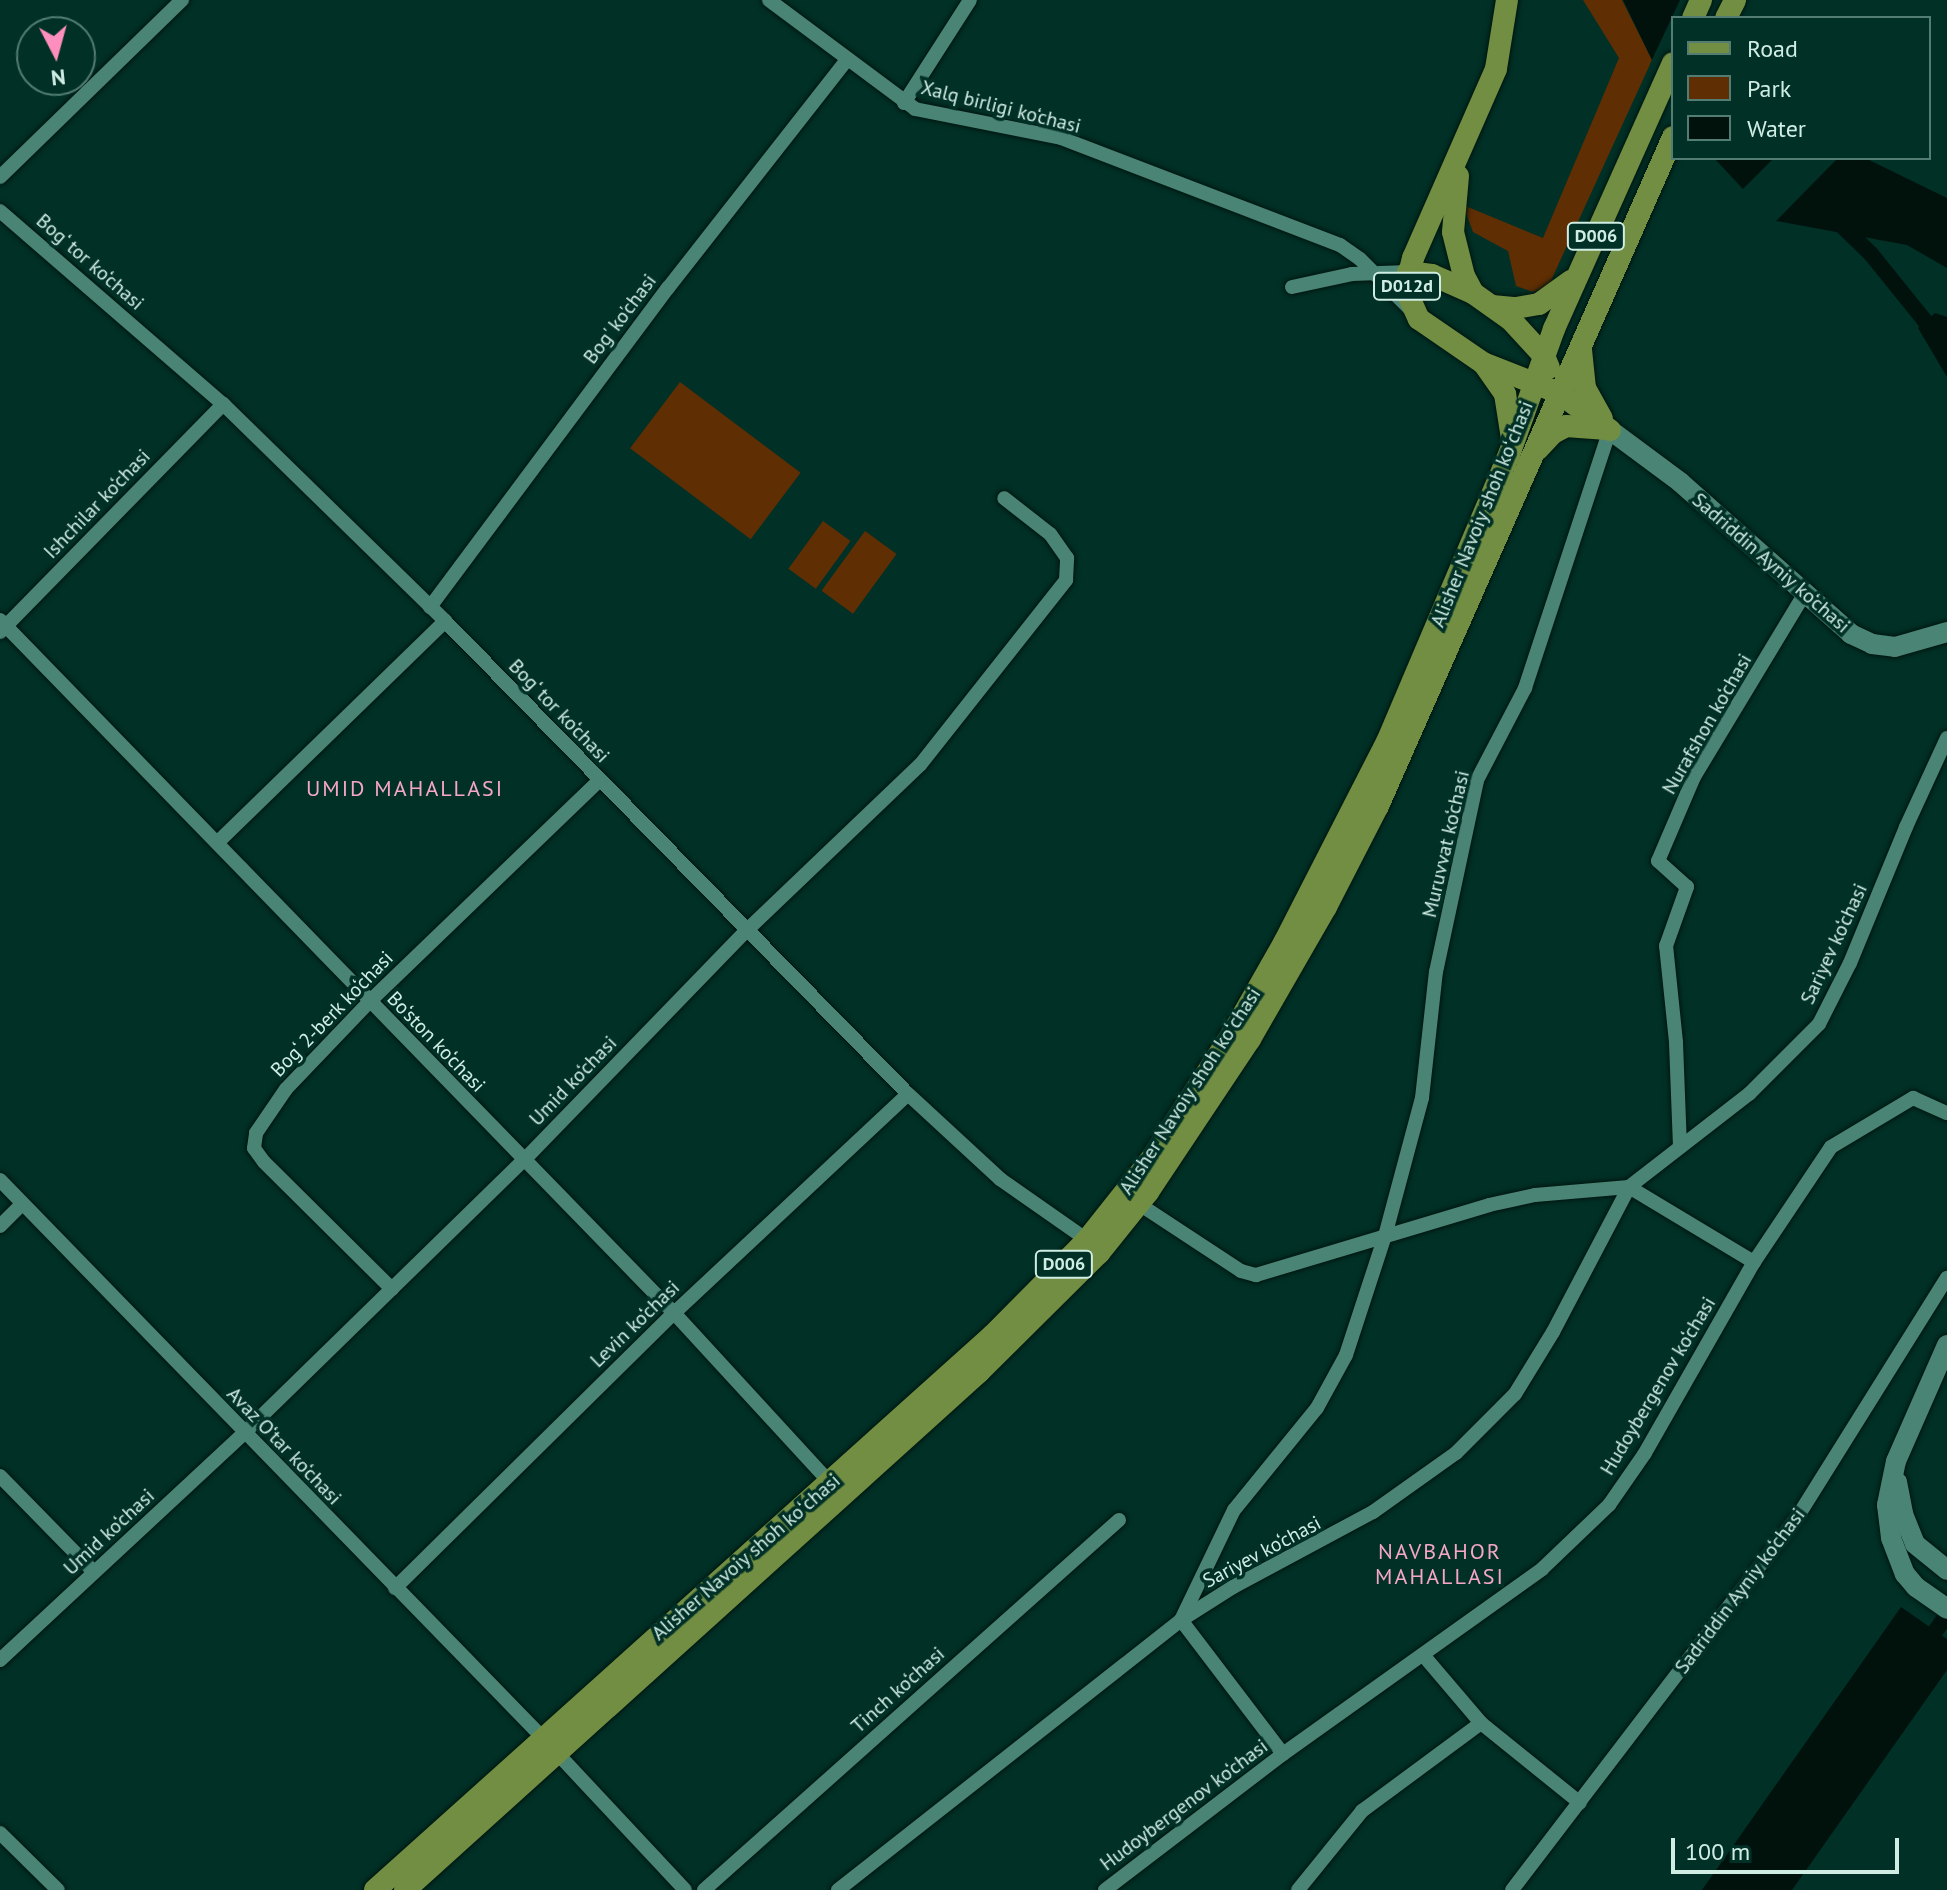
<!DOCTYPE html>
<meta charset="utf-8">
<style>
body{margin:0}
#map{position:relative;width:1947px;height:1890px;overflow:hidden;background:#003026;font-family:"PT Sans",sans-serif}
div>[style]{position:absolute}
.green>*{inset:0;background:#5f2e03;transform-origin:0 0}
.water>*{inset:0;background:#01120d}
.pier>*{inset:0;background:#003026}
.canal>*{height:16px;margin:-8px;padding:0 8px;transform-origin:8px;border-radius:8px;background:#01120d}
.roads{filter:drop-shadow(0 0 2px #00160f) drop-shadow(0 0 2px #00160f)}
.street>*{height:14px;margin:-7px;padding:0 7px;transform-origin:7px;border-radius:7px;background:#4a8474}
.secondary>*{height:20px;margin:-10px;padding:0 10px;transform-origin:10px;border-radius:10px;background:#4a8474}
.primary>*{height:22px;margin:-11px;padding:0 11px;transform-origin:11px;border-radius:11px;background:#728e43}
span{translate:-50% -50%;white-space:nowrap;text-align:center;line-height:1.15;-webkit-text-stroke:7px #003026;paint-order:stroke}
.shield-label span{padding:2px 6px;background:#003026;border:2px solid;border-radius:6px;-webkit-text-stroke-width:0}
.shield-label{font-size:18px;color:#d0ede4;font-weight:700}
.street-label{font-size:20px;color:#d0ede4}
.neighbourhood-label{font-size:22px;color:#f6a7c6;letter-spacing:2px}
.legend{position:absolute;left:1671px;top:16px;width:260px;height:144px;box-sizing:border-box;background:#003026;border:2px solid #537c72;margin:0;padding:10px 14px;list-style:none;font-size:24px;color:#d0ede4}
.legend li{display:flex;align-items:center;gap:16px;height:40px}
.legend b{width:40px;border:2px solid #537c72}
.north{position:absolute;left:16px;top:16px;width:80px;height:80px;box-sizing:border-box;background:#003026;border:2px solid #537c72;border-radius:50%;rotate:174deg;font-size:22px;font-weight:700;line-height:32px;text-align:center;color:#d0ede4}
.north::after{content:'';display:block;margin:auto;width:28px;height:36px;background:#fe8ebd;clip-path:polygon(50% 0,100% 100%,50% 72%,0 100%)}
.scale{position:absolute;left:1671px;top:1838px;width:228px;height:36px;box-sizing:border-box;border:4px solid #d0ede4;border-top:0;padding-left:10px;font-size:24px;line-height:28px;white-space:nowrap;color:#d0ede4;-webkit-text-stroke:6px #003026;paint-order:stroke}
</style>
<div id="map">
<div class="green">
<i style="clip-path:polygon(1583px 0,1622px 0,1652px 60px,1549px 285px,1533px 292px,1516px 286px,1508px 251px,1473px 232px,1463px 205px,1543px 238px,1619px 58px)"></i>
<i style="left:680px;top:382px;width:151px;height:83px;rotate:37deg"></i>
<i style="left:823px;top:521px;width:34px;height:59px;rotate:36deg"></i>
<i style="left:865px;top:531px;width:39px;height:74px;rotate:36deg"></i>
</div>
<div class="water">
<i style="clip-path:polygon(1623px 0,1711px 0,1673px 18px,1673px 92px,1652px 60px)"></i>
<i style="clip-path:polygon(1714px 158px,1774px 158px,1743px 189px)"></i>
<i style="clip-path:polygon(1838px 158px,1865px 158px,1947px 198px,1947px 268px,1907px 245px,1776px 221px)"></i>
<i style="clip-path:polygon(1935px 313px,1947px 317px,1947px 377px,1918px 328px)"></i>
<i style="clip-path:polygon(1901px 1607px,1947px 1639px,1947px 1670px,1792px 1890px,1702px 1890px)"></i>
</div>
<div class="pier">
<i style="clip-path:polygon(1680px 0,1717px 0,1731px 18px,1673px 18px,1673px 96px,1650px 64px)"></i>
</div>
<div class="canal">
<i style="left:1838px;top:222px;width:46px;rotate:44.1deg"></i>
<i style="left:1871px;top:254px;width:86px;rotate:51.1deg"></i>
<i style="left:1925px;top:321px;width:30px;rotate:44deg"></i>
<i style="left:1925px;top:1646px;width:39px;rotate:-55deg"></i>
</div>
<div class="roads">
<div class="street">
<i style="left:769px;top:0;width:182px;rotate:36.7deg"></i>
<i style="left:915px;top:109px;width:149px;rotate:11.2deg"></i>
<i style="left:1061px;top:138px;width:299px;rotate:21deg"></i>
<i style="left:1340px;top:245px;width:24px;rotate:35deg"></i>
<i style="left:1360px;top:259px;width:69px;rotate:45deg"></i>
<i style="left:904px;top:103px;width:122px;rotate:-57.3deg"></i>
<i style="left:0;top:177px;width:254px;rotate:-44.2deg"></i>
<i style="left:0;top:211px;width:295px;rotate:40.9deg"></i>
<i style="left:223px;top:404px;width:310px;rotate:44.3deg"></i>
<i style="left:445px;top:621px;width:662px;rotate:45.61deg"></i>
<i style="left:908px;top:1094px;width:125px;rotate:42.7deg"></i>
<i style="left:1000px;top:1179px;width:106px;rotate:35deg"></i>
<i style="left:1292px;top:287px;width:61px;rotate:-12.2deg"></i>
<i style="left:1352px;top:274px;width:56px;rotate:-2deg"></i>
<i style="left:430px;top:607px;width:398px;rotate:-53.3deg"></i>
<i style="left:668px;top:288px;width:290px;rotate:-51.9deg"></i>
<i style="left:0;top:620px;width:967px;rotate:45.8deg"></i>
<i style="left:674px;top:1313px;width:236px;rotate:47.4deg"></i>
<i style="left:0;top:632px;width:319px;rotate:-45.6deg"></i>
<i style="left:218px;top:842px;width:317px;rotate:-44.2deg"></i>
<i style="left:1680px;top:1147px;width:105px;rotate:-92.2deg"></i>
<i style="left:1676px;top:1042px;width:97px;rotate:-95.9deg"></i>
<i style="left:1666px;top:946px;width:63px;rotate:-70.4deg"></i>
<i style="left:1687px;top:887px;width:39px;rotate:-138deg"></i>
<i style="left:1658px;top:861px;width:91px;rotate:-66.8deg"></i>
<i style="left:1694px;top:777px;width:213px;rotate:-58.9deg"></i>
<i style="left:0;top:1180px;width:777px;rotate:45.78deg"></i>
<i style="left:542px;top:1737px;width:209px;rotate:46.9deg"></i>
<i style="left:1139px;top:1204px;width:122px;rotate:33.3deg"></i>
<i style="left:1241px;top:1271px;width:16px;rotate:15deg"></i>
<i style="left:1256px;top:1275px;width:243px;rotate:-16.7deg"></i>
<i style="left:1489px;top:1205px;width:47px;rotate:-12.3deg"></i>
<i style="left:1535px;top:1195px;width:94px;rotate:-4.9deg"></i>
<i style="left:1629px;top:1187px;width:146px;rotate:31deg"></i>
<i style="left:0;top:1226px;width:31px;rotate:-45deg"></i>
<i style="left:392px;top:1289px;width:180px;rotate:-135.2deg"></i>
<i style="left:264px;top:1162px;width:17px;rotate:-126deg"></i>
<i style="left:254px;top:1148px;width:15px;rotate:-82deg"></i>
<i style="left:256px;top:1133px;width:53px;rotate:-55.7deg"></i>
<i style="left:286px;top:1089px;width:120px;rotate:-46.3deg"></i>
<i style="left:369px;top:1002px;width:319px;rotate:-43.9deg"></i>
<i style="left:0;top:1476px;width:134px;rotate:45.6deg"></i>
<i style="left:395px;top:1588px;width:392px;rotate:-44.6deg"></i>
<i style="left:674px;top:1313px;width:320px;rotate:-43.1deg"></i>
<i style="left:1424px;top:1656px;width:88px;rotate:49.6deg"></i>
<i style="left:1481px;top:1723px;width:127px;rotate:38.9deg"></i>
<i style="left:0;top:1660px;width:332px;rotate:-42.9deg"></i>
<i style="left:243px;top:1434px;width:392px;rotate:-44.3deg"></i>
<i style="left:524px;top:1160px;width:319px;rotate:-45.9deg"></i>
<i style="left:746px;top:931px;width:240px;rotate:-43.7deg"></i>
<i style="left:920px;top:765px;width:236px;rotate:-51.7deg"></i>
<i style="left:1066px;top:580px;width:22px;rotate:-87deg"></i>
<i style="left:1067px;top:558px;width:29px;rotate:-125deg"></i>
<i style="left:1050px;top:534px;width:58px;rotate:-142deg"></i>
<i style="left:1283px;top:1754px;width:168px;rotate:-127.3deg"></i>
<i style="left:1181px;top:1620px;width:122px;rotate:-64.3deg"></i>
<i style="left:1234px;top:1510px;width:132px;rotate:-50.9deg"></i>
<i style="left:1317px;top:1408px;width:60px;rotate:-61.3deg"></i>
<i style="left:1346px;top:1355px;width:125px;rotate:-71.9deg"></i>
<i style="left:1385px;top:1236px;width:143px;rotate:-75deg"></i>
<i style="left:1422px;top:1098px;width:127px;rotate:-83.7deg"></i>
<i style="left:1436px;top:972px;width:196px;rotate:-77.9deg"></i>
<i style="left:1477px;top:780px;width:104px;rotate:-62.4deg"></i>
<i style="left:1525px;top:688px;width:272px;rotate:-71.8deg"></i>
<i style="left:0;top:1833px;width:81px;rotate:44.5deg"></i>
<i style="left:704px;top:1890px;width:556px;rotate:-41.72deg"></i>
<i style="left:838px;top:1890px;width:437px;rotate:-38.2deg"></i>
<i style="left:1181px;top:1620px;width:62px;rotate:-32.4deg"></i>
<i style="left:1233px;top:1587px;width:159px;rotate:-28.2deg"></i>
<i style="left:1373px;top:1512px;width:102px;rotate:-35.4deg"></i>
<i style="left:1456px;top:1453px;width:83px;rotate:-45deg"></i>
<i style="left:1515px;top:1394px;width:73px;rotate:-58.5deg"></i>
<i style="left:1553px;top:1332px;width:164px;rotate:-62.3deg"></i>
<i style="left:1629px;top:1187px;width:152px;rotate:-37.8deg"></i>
<i style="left:1749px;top:1094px;width:99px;rotate:-45deg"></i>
<i style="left:1819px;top:1024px;width:68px;rotate:-63.1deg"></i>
<i style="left:1850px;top:963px;width:147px;rotate:-67.6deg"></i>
<i style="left:1906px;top:827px;width:98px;rotate:-65.3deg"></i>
<i style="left:1105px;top:1890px;width:224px;rotate:-37.4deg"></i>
<i style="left:1283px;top:1754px;width:318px;rotate:-35.5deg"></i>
<i style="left:1542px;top:1569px;width:93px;rotate:-43.7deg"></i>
<i style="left:1609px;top:1505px;width:63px;rotate:-55.3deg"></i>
<i style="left:1645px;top:1453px;width:220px;rotate:-60.3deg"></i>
<i style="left:1754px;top:1262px;width:138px;rotate:-56.2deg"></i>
<i style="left:1831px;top:1147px;width:96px;rotate:-30.9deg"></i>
<i style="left:1913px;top:1098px;width:37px;rotate:24deg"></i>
<i style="left:1298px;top:1890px;width:102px;rotate:-51deg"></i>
<i style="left:1362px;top:1811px;width:148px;rotate:-36.5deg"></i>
<i style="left:1512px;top:1890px;width:471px;rotate:-52.6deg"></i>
<i style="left:1798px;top:1516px;width:281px;rotate:-58deg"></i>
</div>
<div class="secondary">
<i style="left:1610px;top:430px;width:87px;rotate:36.6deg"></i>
<i style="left:1680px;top:482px;width:229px;rotate:41.6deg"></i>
<i style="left:1851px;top:634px;width:23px;rotate:25deg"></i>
<i style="left:1872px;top:644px;width:23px;rotate:7deg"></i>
<i style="left:1895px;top:647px;width:54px;rotate:-16.1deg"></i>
<i style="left:1947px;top:1345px;width:127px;rotate:113.7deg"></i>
<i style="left:1896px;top:1461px;width:45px;rotate:101.6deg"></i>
<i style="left:1887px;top:1505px;width:33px;rotate:83deg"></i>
<i style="left:1891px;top:1538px;width:39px;rotate:69deg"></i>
<i style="left:1905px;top:1574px;width:17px;rotate:50deg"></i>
<i style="left:1916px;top:1587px;width:38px;rotate:35deg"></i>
<i style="left:1897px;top:1482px;width:33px;rotate:79deg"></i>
<i style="left:1903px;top:1514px;width:32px;rotate:68deg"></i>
<i style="left:1915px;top:1544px;width:41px;rotate:39.1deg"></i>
</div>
<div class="primary">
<i style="left:1507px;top:0;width:70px;rotate:99.1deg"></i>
<i style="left:1496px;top:69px;width:206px;rotate:113.7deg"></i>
<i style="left:1413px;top:258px;width:21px;rotate:104deg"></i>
<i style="left:1408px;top:278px;width:19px;rotate:87deg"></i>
<i style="left:1409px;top:297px;width:24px;rotate:66deg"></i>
<i style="left:1419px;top:319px;width:78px;rotate:34.5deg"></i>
<i style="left:1483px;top:363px;width:82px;rotate:21.5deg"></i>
<i style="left:1559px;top:393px;width:63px;rotate:36deg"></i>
<i style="left:1693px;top:18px;width:20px;rotate:-66deg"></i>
<i style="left:1726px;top:18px;width:20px;rotate:-63deg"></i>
<i style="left:1458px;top:176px;width:56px;rotate:95.1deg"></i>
<i style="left:1453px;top:232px;width:45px;rotate:76deg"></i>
<i style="left:1464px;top:276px;width:19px;rotate:62deg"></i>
<i style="left:1473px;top:293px;width:47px;rotate:35.4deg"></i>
<i style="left:1511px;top:320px;width:49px;rotate:47.5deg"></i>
<i style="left:1544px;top:356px;width:13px;rotate:67deg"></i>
<i style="left:1408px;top:272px;width:24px;rotate:7deg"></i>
<i style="left:1432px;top:275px;width:45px;rotate:23.7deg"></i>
<i style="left:1492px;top:306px;width:24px;rotate:5deg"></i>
<i style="left:1516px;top:308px;width:23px;rotate:-10deg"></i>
<i style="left:1539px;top:304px;width:39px;rotate:-36deg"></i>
<i style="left:1581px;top:350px;width:38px;rotate:84deg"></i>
<i style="left:1585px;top:388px;width:35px;rotate:61deg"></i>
<i style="left:1484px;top:364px;width:37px;rotate:55deg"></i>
<i style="left:1505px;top:394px;width:45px;rotate:81deg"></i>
<i style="left:1538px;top:449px;width:22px;rotate:-47deg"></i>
<i style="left:1553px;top:433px;width:15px;rotate:-28deg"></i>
<i style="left:1566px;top:426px;width:41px;rotate:4.2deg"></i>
<i style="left:375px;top:1890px;width:831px;rotate:-41.93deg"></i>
<i style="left:993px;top:1335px;width:134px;rotate:-45.3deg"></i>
<i style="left:1087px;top:1240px;width:105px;rotate:-51.6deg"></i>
<i style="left:1152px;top:1158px;width:153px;rotate:-57.2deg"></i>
<i style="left:1235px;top:1029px;width:101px;rotate:-60.4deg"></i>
<i style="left:1285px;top:941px;width:224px;rotate:-62.9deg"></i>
<i style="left:1387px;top:742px;width:315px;rotate:-67deg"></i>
<i style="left:1510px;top:452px;width:131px;rotate:-70.3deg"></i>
<i style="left:1554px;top:329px;width:291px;rotate:-65.9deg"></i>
<i style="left:405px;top:1890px;width:773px;rotate:-42.06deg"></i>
<i style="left:979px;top:1372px;width:169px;rotate:-44.8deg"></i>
<i style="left:1099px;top:1253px;width:78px;rotate:-51.2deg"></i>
<i style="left:1148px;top:1192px;width:184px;rotate:-56.3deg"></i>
<i style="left:1250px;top:1039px;width:152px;rotate:-60.1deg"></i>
<i style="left:1326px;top:907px;width:114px;rotate:-62.8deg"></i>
<i style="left:1378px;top:806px;width:731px;rotate:-66.2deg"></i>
</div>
</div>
<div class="shield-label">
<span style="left:1596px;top:236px">D006</span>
<span style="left:1407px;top:286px">D012d</span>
<span style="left:1064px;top:1264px">D006</span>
</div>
<div class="street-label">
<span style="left:1001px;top:107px;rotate:14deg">Xalq birligi ko‘chasi</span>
<span style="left:90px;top:262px;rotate:41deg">Bog‘ tor ko‘chasi</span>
<span style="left:620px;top:319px;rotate:-53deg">Bog' ko'chasi</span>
<span style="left:97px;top:504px;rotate:-46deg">Ishchilar ko‘chasi</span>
<span style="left:1482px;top:514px;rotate:-68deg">Alisher Navoiy shoh koʻchasi</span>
<span style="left:1771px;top:563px;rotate:41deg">Sadriddin Ayniy ko‘chasi</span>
<span style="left:559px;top:711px;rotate:46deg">Bog‘ tor ko‘chasi</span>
<span style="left:1707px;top:724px;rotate:-60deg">Nurafshon ko‘chasi</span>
<span style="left:1446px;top:844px;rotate:-77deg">Muruvvat ko‘chasi</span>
<span style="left:1834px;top:944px;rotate:-65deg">Sariyev ko‘chasi</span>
<span style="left:332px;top:1014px;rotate:-46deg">Bog‘ 2-berk ko‘chasi</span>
<span style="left:436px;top:1042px;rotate:46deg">Bo‘ston ko‘chasi</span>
<span style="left:573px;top:1081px;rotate:-46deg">Umid ko‘chasi</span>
<span style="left:1190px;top:1091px;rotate:-57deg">Alisher Navoiy shoh koʻchasi</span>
<span style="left:635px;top:1324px;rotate:-44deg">Levin ko‘chasi</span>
<span style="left:1658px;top:1386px;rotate:-59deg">Hudoybergenov ko‘chasi</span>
<span style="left:284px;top:1446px;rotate:46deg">Avaz O‘tar ko‘chasi</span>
<span style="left:109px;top:1532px;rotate:-43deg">Umid ko‘chasi</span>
<span style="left:1262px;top:1552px;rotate:-28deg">Sariyev ko‘chasi</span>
<span style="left:746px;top:1557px;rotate:-41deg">Alisher Navoiy shoh koʻchasi</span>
<span style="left:1740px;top:1591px;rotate:-53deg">Sadriddin Ayniy ko‘chasi</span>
<span style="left:898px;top:1690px;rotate:-42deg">Tinch ko‘chasi</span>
<span style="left:1184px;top:1805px;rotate:-37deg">Hudoybergenov ko‘chasi</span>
</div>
<div class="neighbourhood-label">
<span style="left:405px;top:789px">UMID MAHALLASI</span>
<span style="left:1440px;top:1564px">NAVBAHOR<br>MAHALLASI</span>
</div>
<ul class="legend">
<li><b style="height:10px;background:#728e43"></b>Road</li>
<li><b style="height:22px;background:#5f2e03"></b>Park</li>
<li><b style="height:22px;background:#01120d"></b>Water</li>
</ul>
<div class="north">N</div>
<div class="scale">100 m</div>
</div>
